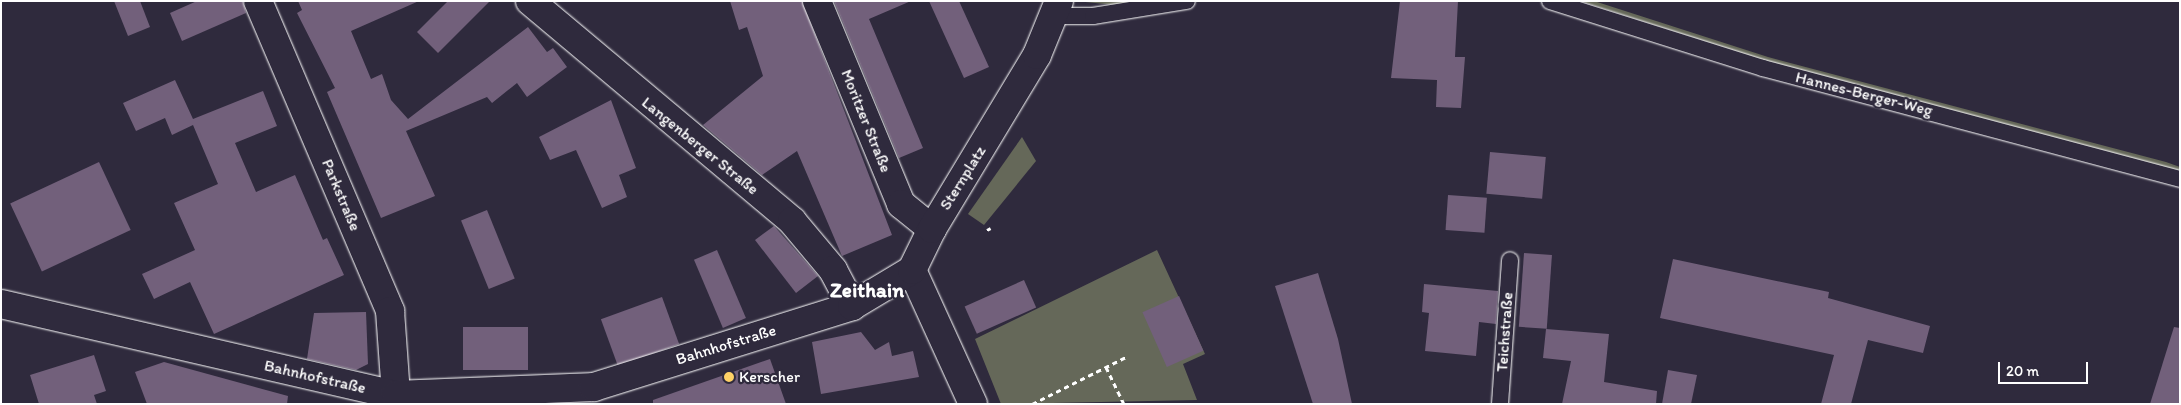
<!DOCTYPE html>
<meta charset="utf-8">
<style>
body{margin:0}
#map{position:relative;width:2181px;height:405px;overflow:hidden;background:#2f2a3d;font-family:Itim,sans-serif}
div>[style]{position:absolute}
.green>*{inset:0;background:#656859}
.building>*{inset:0;background:#72607b;transform-origin:0 0}
.path>*{height:3px;margin-top:-1.5px;transform-origin:0;background:repeating-linear-gradient(90deg,#fff 0 5px,transparent 0 9px)}
.roads{filter:drop-shadow(0 0 1px #fff) drop-shadow(0 0 1px #fff)}
.service>*{height:16px;margin:-8px;padding:0 8px;transform-origin:8px;border-radius:8px;background:#2f2a3d}
.minor>*{height:28px;margin:-14px;padding:0 14px;transform-origin:14px;border-radius:14px;background:#2f2a3d}
.tertiary>*{height:28px;margin:-14px;padding:0 14px;transform-origin:14px;border-radius:14px;background:#2f2a3d}
.dots>*{width:14px;height:14px;translate:-50% -50%;box-sizing:border-box;border:2px solid #2f2a3d;border-radius:50%}
span{translate:-50% -50%;white-space:nowrap;text-align:center;line-height:1.15;-webkit-text-stroke:4.5px #2f2a3d;paint-order:stroke}
.street-label{font-size:16px;color:#fff}
.poi-label{font-size:16px;color:#fff}
.left{translate:0 -50%;text-align:left}
.district-label{font-size:21px;color:#fff;font-weight:700}
.frame{position:absolute;inset:0;border:2px solid #fff;pointer-events:none}
.scale{position:absolute;left:1998px;top:362px;width:90px;height:22px;box-sizing:border-box;border:2px solid #fff;border-top:0;padding-left:6px;font-size:15px;line-height:18px;white-space:nowrap;color:#fff;-webkit-text-stroke:4px #2f2a3d;paint-order:stroke}
</style>
<div id="map">
<div class="green">
<i style="clip-path:polygon(1076px 1px,1150px 1px,1124px 6px)"></i>
<i style="clip-path:polygon(1580px 1px,1594px 1px,1768px 57px,2166px 162px,2180px 167px,2180px 172px,1766px 61px)"></i>
<i style="clip-path:polygon(1022px 137px,1036px 161px,984px 225px,968px 214px)"></i>
<i style="clip-path:polygon(1157px 250px,1205px 354px,1183px 364px,1197px 400px,1001px 404px,975px 339px)"></i>
</div>
<div class="building">
<i style="clip-path:polygon(114px 1px,140px 1px,150px 27px,128px 36px)"></i>
<i style="clip-path:polygon(197px 1px,243px 1px,246px 13px,182px 41px,170px 13px)"></i>
<i style="clip-path:polygon(298px 1px,419px 1px,351px 31px,371px 79px,382px 74px,391px 100px,408px 119px,528px 27px,547px 52px,553px 48px,567px 67px,527px 97px,517px 83px,492px 103px,487px 97px,406px 131px,435px 196px,381px 218px,327px 92px,335px 88px,297px 13px,302px 10px)"></i>
<i style="clip-path:polygon(448px 1px,490px 1px,438px 53px,417px 32px)"></i>
<i style="clip-path:polygon(730px 1px,802px 1px,892px 235px,842px 256px,797px 151px,762px 175px,703px 125px,763px 76px,747px 27px,739px 30px)"></i>
<i style="clip-path:polygon(834px 1px,911px 1px,869px 19px,923px 148px,899px 158px)"></i>
<i style="clip-path:polygon(929px 1px,959px 1px,989px 67px,964px 78px)"></i>
<i style="clip-path:polygon(1400px 1px,1458px 1px,1455px 57px,1465px 57px,1461px 108px,1436px 107px,1437px 80px,1391px 78px)"></i>
<i style="clip-path:polygon(175px 80px,193px 119px,263px 91px,277px 126px,235px 143px,256px 192px,295px 175px,323px 240px,327px 238px,344px 275px,214px 334px,190px 282px,154px 299px,142px 274px,195px 250px,174px 203px,218px 184px,193px 125px,172px 135px,165px 118px,136px 131px,123px 103px)"></i>
<i style="clip-path:polygon(611px 100px,636px 168px,619px 175px,627px 197px,602px 208px,576px 150px,550px 160px,539px 137px)"></i>
<i style="left:1490px;top:152px;width:56px;height:42px;rotate:5deg"></i>
<i style="left:99px;top:162px;width:75px;height:98px;rotate:65deg"></i>
<i style="left:1448px;top:195px;width:39px;height:35px;rotate:4deg"></i>
<i style="left:487px;top:210px;width:74px;height:28px;rotate:68deg"></i>
<i style="clip-path:polygon(774px 226px,818px 276px,796px 293px,755px 240px)"></i>
<i style="left:717px;top:250px;width:74px;height:25px;rotate:67deg"></i>
<i style="left:1524px;top:253px;width:28px;height:74px;rotate:4deg"></i>
<i style="clip-path:polygon(1673px 259px,1829px 292px,1828px 298px,1930px 326px,1923px 353px,1868px 340px,1851px 404px,1821px 404px,1834px 355px,1660px 318px)"></i>
<i style="clip-path:polygon(1318px 273px,1338px 339px,1352px 404px,1313px 404px,1275px 286px)"></i>
<i style="left:1024px;top:280px;width:30px;height:65px;rotate:66deg"></i>
<i style="clip-path:polygon(1424px 284px,1498px 291px,1496px 324px,1479px 322px,1476px 356px,1425px 351px,1429px 313px,1422px 312px)"></i>
<i style="left:1179px;top:296px;width:60px;height:40px;rotate:66deg"></i>
<i style="left:662px;top:297px;width:50px;height:65px;rotate:70deg"></i>
<i style="clip-path:polygon(366px 312px,368px 364px,356px 370px,307px 359px,314px 313px)"></i>
<i style="left:463px;top:327px;width:65px;height:43px"></i>
<i style="clip-path:polygon(2174px 327px,2180px 328px,2180px 404px,2150px 404px)"></i>
<i style="clip-path:polygon(1546px 329px,1609px 334px,1604px 382px,1657px 391px,1656px 404px,1562px 404px,1571px 361px,1543px 358px)"></i>
<i style="clip-path:polygon(861px 332px,875px 350px,889px 342px,892px 356px,913px 351px,919px 377px,821px 394px,812px 342px)"></i>
<i style="clip-path:polygon(94px 355px,106px 391px,94px 395px,97px 404px,39px 404px,30px 375px)"></i>
<i style="clip-path:polygon(770px 359px,786px 404px,653px 404px,653px 400px)"></i>
<i style="clip-path:polygon(164px 362px,288px 396px,287px 404px,147px 404px,135px 372px)"></i>
<i style="clip-path:polygon(1668px 370px,1697px 375px,1691px 404px,1662px 404px)"></i>
</div>
<div class="path">
<i style="left:987px;top:230px;width:4px;rotate:-27deg"></i>
<i style="left:1106px;top:367px;width:41px;rotate:64.1deg"></i>
<i style="left:1032px;top:404px;width:107px;rotate:-26.6deg"></i>
</div>
<div class="roads">
<div class="service">
<i style="left:1550px;top:1px;width:223px;rotate:17.5deg"></i>
<i style="left:1763px;top:68px;width:432px;rotate:14.9deg"></i>
<i style="left:1056px;top:16px;width:37px"></i>
<i style="left:1093px;top:16px;width:95px;rotate:-9.1deg"></i>
<i style="left:1500px;top:404px;width:144px;rotate:-86deg"></i>
</div>
<div class="minor">
<i style="left:258px;top:1px;width:337px;rotate:66.9deg"></i>
<i style="left:390px;top:311px;width:84px;rotate:85.9deg"></i>
<i style="left:530px;top:1px;width:342px;rotate:40deg"></i>
<i style="left:792px;top:221px;width:64px;rotate:50.1deg"></i>
<i style="left:833px;top:270px;width:41px;rotate:62.2deg"></i>
<i style="left:817px;top:1px;width:220px;rotate:67.5deg"></i>
<i style="left:901px;top:204px;width:40px;rotate:39deg"></i>
<i style="left:912px;top:270px;width:147px;rotate:65.5deg"></i>
</div>
<div class="tertiary">
<i style="left:1px;top:304px;width:405px;rotate:13deg"></i>
<i style="left:396px;top:395px;width:198px;rotate:-2.3deg"></i>
<i style="left:594px;top:387px;width:270px;rotate:-17.4deg"></i>
<i style="left:852px;top:306px;width:70px;rotate:-31deg"></i>
<i style="left:912px;top:270px;width:46px;rotate:-64deg"></i>
<i style="left:932px;top:229px;width:203px;rotate:-58.9deg"></i>
<i style="left:1037px;top:55px;width:58px;rotate:-67.8deg"></i>
</div>
</div>
<div class="dots">
<i style="left:729px;top:377px;background:#ffd166"></i>
</div>
<div class="street-label">
<span style="left:1864px;top:94px;rotate:14deg">Hannes-Berger-Weg</span>
<span style="left:866px;top:121px;rotate:68deg">Moritzer Straße</span>
<span style="left:700px;top:146px;rotate:39deg">Langenberger Straße</span>
<span style="left:963px;top:178px;rotate:-58deg">Sternplatz</span>
<span style="left:341px;top:195px;rotate:67deg">Parkstraße</span>
<span style="left:1505px;top:332px;rotate:-86deg">Teichstraße</span>
<span style="left:726px;top:345px;rotate:-17deg">Bahnhofstraße</span>
<span style="left:315px;top:377px;rotate:13deg">Bahnhofstraße</span>
</div>
<div class="poi-label">
<span class="left" style="left:739px;top:377px">Kerscher</span>
</div>
<div class="district-label">
<span style="left:867px;top:290px">Zeithain</span>
</div>
<div class="frame"></div>
<div class="scale">20 m</div>
</div>
